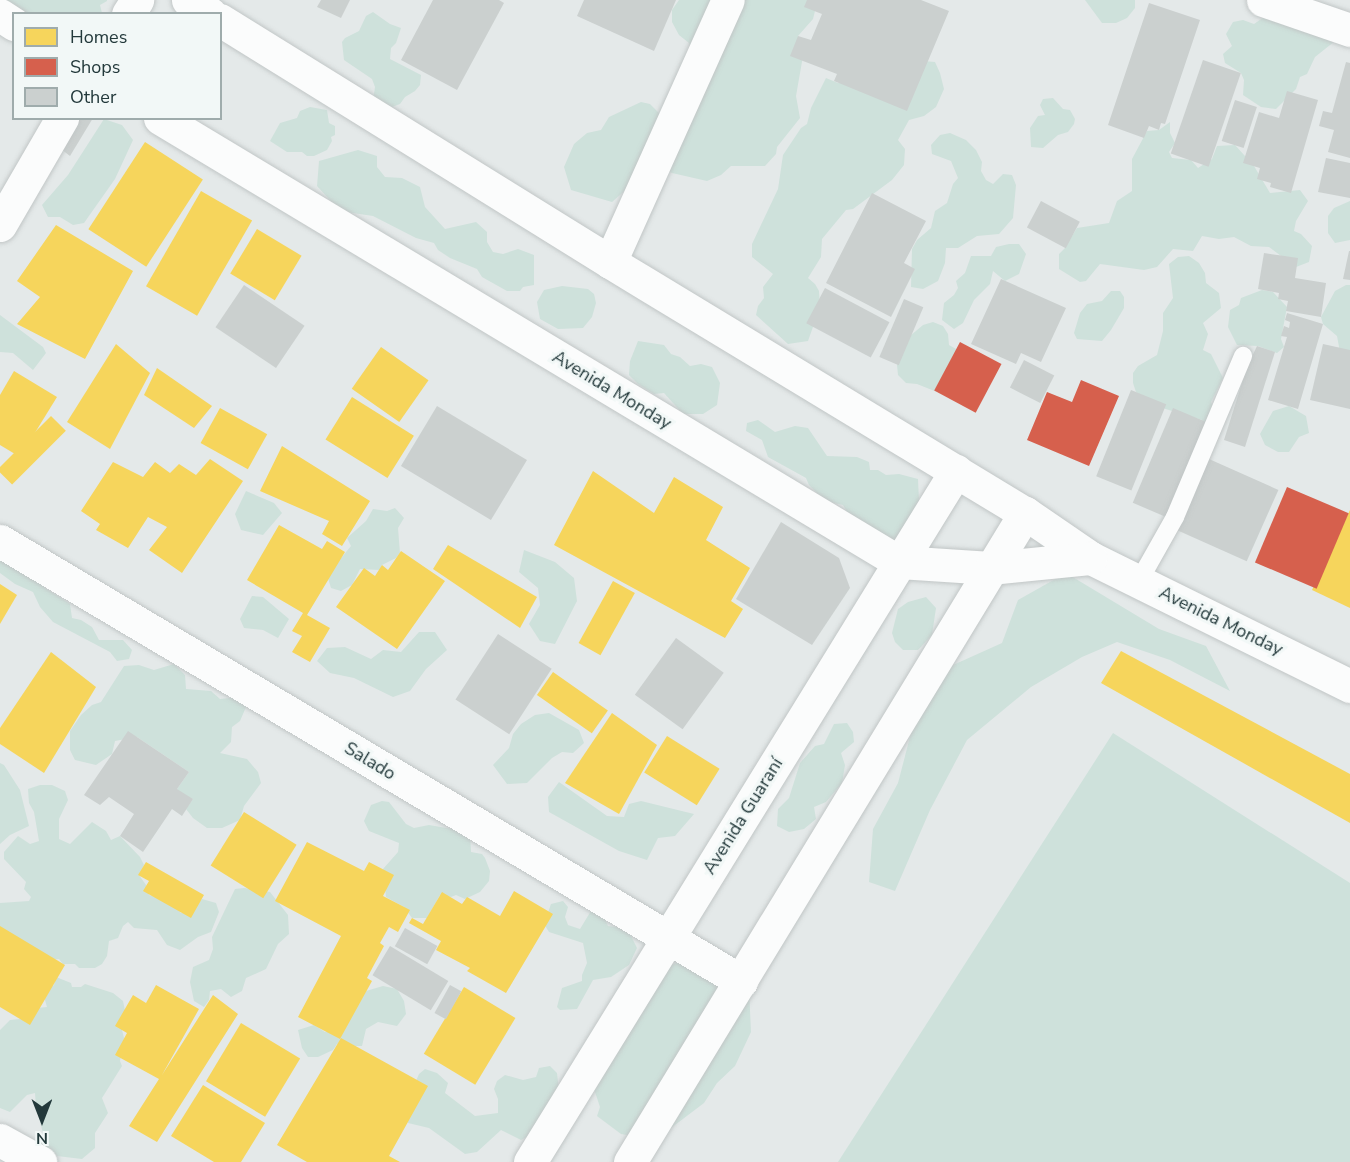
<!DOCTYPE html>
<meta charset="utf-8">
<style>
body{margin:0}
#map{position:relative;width:1350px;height:1162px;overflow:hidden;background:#e4e9e9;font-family:"Nunito Sans",sans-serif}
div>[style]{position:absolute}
.green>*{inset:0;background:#cee1db}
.homes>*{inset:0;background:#f6d55c;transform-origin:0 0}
.shops>*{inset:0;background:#d6604d;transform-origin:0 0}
.building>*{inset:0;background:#cbd0cf;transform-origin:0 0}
.roads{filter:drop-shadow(0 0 2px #c1c6c6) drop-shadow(0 0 2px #c1c6c6)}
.lane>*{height:18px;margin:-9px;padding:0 9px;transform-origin:9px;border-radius:9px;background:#fbfcfc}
.street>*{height:33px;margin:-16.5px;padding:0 16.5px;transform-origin:16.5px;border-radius:16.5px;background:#fbfcfc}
.secondary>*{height:33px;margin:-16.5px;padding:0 16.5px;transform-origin:16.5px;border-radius:16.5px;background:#fbfcfc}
span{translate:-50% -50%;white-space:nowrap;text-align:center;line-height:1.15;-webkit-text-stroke:6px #f2f8f7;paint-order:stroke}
.street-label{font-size:18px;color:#23393b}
.legend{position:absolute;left:12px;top:12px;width:210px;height:108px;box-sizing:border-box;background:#f2f8f7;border:2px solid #9facac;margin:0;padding:8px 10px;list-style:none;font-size:18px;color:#23393b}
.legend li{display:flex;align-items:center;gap:12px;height:30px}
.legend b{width:30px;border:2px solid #9facac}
.north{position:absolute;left:12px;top:1090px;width:60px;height:60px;-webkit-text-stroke:4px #f2f8f7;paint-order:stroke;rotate:180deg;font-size:16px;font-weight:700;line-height:24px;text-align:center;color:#23393b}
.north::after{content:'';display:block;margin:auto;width:21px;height:27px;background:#23393b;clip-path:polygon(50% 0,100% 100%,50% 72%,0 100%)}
</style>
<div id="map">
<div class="green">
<i style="clip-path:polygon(0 0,107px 0,107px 1px,100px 5px,102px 13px,14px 14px)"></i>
<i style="clip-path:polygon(679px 0,726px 0,692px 54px,689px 43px,679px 35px,672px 22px,672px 10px)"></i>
<i style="clip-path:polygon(742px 0,808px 0,812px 3px,815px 11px,813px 19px,798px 36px,798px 49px,803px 56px,796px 96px,800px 118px,777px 147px,776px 154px,765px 166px,731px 166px,721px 175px,707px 181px,672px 173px,662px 167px)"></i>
<i style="clip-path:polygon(1085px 0,1135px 0,1135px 8px,1127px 18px,1116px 23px,1102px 23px)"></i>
<i style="clip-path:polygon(373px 12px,390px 24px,401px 28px,396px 43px,391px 48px,390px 59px,421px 75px,420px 85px,415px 91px,405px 97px,400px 104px,392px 107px,373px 101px,375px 87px,372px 79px,344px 60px,342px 42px,345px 38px,359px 31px,366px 16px)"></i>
<i style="clip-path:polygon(1267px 15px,1335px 41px,1315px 57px,1307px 74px,1300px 77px,1296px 89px,1276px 109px,1261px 107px,1243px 95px,1244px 80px,1241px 73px,1225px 63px,1223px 54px,1232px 46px,1226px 34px,1233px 22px,1243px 20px,1254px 24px)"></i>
<i style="clip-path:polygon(923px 61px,935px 62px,940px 73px,944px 89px,936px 107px,924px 116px,909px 120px,898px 140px,905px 149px,904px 165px,892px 180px,853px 209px,846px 210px,822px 239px,821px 257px,808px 278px,815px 284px,819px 291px,820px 307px,808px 341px,788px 344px,756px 315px,758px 306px,764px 298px,763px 287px,773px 274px,752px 257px,752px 244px,778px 189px,783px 155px,801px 128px,807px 124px,811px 108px,826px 78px,838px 83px)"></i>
<i style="clip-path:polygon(1053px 98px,1063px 109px,1070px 110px,1075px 119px,1074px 124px,1068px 132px,1058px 135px,1043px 148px,1031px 147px,1030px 128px,1038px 116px,1045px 115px,1040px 105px,1043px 99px)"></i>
<i style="clip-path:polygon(641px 102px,650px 104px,664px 118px,628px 188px,612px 202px,571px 190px,564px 167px,574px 144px,587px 133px,601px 130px,609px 117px)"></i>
<i style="clip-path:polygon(310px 107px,327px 110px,329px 123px,335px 126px,335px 135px,331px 137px,332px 141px,327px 150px,314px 156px,307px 156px,302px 152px,287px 152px,270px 141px,280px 123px,297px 118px,300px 111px)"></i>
<i style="clip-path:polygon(104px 119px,122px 125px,133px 140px,115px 179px,84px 223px,73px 225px,60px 217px,48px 217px,42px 205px,68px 175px)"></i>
<i style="clip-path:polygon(1170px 122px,1170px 133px,1175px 143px,1169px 152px,1172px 158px,1191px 160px,1198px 168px,1212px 159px,1217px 146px,1235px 145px,1254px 166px,1270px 193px,1300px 190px,1308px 201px,1296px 221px,1294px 231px,1301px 234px,1312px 246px,1309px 262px,1296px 267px,1269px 247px,1251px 246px,1234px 237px,1219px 239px,1202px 236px,1193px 251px,1173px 249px,1157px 267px,1144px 270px,1100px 264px,1086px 281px,1080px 282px,1059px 269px,1059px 254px,1065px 248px,1064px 241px,1072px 236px,1077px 228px,1109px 223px,1117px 201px,1132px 191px,1132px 159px,1147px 131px,1159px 130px)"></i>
<i style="clip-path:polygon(950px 133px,966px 140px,976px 150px,982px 162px,981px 171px,986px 180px,993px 184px,1003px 174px,1012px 175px,1016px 185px,1013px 218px,999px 234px,977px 236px,958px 248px,946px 248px,945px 263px,938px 281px,923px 289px,911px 287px,912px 249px,917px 240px,931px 228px,935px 211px,947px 203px,953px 184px,958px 178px,951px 161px,932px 154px,931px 145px,940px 135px)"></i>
<i style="clip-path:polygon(358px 150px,377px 156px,377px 167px,385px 177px,402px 178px,420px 187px,425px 207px,445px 229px,476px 222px,487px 232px,487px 242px,493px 252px,503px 254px,518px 249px,534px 255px,534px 285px,523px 287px,520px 291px,507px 291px,482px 277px,477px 269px,450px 258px,438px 250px,434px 243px,416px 238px,373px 216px,340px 211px,317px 186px,319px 161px)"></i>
<i style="clip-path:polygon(1350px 201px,1350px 240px,1335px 243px,1328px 233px,1328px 216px,1334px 208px)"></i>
<i style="clip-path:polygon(1009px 244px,1019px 244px,1026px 254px,1019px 274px,1005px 281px,993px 271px,990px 284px,974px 300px,963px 323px,954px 329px,942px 320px,944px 303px,954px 295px,958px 288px,956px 281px,965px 273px,971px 256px,991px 256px,996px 247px)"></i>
<i style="clip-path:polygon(1189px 256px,1199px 263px,1205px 273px,1206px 283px,1219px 293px,1221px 308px,1203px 323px,1208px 334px,1203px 350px,1211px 354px,1223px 378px,1211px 402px,1214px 409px,1205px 428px,1202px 420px,1159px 407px,1136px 392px,1133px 383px,1133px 373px,1138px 366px,1157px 355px,1163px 331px,1163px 313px,1173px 298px,1169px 264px,1178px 257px)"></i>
<i style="clip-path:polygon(1346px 285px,1350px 285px,1350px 356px,1340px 352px,1337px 336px,1323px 324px,1321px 317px,1335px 291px)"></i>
<i style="clip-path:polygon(562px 286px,588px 289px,594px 294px,596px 303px,592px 317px,583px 328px,558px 329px,540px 319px,537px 302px,544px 290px)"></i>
<i style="clip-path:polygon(1262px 290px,1273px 292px,1287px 307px,1281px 339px,1284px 347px,1277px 353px,1258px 346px,1237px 345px,1228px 327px,1230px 310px,1239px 305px,1241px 298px)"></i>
<i style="clip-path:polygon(1111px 291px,1120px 291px,1124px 297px,1124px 308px,1111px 330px,1102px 341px,1077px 339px,1074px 333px,1080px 313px,1087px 304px,1102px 301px)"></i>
<i style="clip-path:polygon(0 315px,43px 347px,46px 353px,33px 370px,13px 353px,0 352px)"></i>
<i style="clip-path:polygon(933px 322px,943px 326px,948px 334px,949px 345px,956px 349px,957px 355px,946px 391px,937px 392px,917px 384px,906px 383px,898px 375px,897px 365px,910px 336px,923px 325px)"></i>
<i style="clip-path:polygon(638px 341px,664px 345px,671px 354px,680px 357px,690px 366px,701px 364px,712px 367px,720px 383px,717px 405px,703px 414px,683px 414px,664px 393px,654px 394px,638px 384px,629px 375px,630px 361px)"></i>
<i style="clip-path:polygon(1289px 406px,1306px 416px,1309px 433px,1299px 437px,1289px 452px,1278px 452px,1265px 445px,1260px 434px,1273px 411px)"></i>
<i style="clip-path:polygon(758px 420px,775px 432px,795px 426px,808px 428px,827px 456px,857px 457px,869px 462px,870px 470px,878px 470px,886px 475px,899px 474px,918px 479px,920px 524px,885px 546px,851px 519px,843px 505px,825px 501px,809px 485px,806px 478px,768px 457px,762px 440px,746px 431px,747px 423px)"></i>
<i style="clip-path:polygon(246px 491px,274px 503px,282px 513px,263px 535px,241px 530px,235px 514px)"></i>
<i style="clip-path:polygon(395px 508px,404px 518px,398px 528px,400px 553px,396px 558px,382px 565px,380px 570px,360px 569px,352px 585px,341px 591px,331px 588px,327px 575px,351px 546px,347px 538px,366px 521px,373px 509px,387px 511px)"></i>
<i style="clip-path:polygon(0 550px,8px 553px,9px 566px,27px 561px,40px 569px,45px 588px,70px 604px,72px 618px,81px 620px,92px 627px,99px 640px,123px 640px,132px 650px,129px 659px,117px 661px,110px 652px,53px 622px,40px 607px,33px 592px,15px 584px,0 573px)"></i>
<i style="clip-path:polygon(524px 550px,555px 562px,574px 578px,577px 601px,555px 644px,540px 641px,529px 624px,540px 605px,538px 588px,519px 572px)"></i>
<i style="clip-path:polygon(1066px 573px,1159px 629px,1206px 646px,1230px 691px,1170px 660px,1117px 642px,1082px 657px,1031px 687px,967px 740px,930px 810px,895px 891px,869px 882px,873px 829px,898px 783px,911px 733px,942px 670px,1002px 643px,1018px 600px)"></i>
<i style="clip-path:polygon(252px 596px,263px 597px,289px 619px,278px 638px,263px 630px,244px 628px,240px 619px)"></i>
<i style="clip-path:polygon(926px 597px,936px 608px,932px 635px,918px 650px,903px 650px,895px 642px,892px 633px,898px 609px,908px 602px)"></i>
<i style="clip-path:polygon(419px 632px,435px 632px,447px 650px,426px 669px,410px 691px,393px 697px,354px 678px,330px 673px,317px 661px,327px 648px,345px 647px,371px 659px,383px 650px,401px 652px)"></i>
<i style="clip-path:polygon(174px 664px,185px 675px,186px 689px,211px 691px,220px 699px,238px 697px,246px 707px,240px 721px,232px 727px,231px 742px,220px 753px,247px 759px,258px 772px,261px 783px,244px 806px,240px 820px,222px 828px,207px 828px,193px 818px,186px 809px,193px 799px,179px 795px,177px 789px,189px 772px,137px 737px,115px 741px,112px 754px,96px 765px,75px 760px,70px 750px,70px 731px,81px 715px,92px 705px,101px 702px,124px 666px,139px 665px,154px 670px)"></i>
<i style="clip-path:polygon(549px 713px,579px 730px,584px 743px,573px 753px,562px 752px,552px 758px,527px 783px,507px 784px,493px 765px,509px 748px,513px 734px,521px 724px,535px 715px)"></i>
<i style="clip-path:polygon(847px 723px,853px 732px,854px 742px,841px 753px,845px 765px,842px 783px,826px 802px,814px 807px,816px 819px,804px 829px,789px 832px,777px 826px,778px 809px,789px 798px,800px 763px,815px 746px,824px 744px,834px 724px)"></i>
<i style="clip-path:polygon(1113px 733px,1350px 883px,1350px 1162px,838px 1162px)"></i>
<i style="clip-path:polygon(0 763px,4px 765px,20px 790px,29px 826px,10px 835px,0 844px)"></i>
<i style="clip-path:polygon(559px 782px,607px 816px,624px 817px,629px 804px,641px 801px,694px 814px,675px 836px,658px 838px,647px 860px,619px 851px,549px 812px,548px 797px)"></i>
<i style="clip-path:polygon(40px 785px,52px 785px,65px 791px,68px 800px,59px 819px,59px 839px,70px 844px,92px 822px,106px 831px,111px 840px,120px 836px,140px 857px,144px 865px,139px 875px,146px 885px,149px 895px,171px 902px,181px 913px,190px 911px,202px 899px,216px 903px,219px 912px,211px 932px,198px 937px,180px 950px,167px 945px,157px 930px,134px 928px,128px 922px,123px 926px,118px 938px,109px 941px,107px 956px,102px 964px,95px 968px,79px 968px,75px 964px,63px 964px,59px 959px,47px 960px,0 929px,0 903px,29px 901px,31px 897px,24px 889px,26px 882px,4px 859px,4px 852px,18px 836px,30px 844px,39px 841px,34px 812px,29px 803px,28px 789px)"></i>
<i style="clip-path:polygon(382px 801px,389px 802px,406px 824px,414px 828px,429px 825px,470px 832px,471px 852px,482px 854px,485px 858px,490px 871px,489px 881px,480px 892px,465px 899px,456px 895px,451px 897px,440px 895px,427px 918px,412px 918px,404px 907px,386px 897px,383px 869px,398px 852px,399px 843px,369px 831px,364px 821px,371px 805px)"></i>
<i style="clip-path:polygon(244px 888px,270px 892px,288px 915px,289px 934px,278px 944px,266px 969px,246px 978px,242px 991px,231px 997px,221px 989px,210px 991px,209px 1000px,204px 1007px,194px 1001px,190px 982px,193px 967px,209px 960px,213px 949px,212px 937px,235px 889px)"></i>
<i style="clip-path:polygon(563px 901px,568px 907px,565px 917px,568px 925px,580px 929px,594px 906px,609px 913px,606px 921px,608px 926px,624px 928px,629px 932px,637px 948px,629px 965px,611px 977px,593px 980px,577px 1009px,560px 1010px,557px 1007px,562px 988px,582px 981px,582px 975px,587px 963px,583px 943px,549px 932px,544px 924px,551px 904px)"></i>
<i style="clip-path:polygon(691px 957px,749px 988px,751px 1032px,735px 1066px,717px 1083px,704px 1103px,671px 1128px,651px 1139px,621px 1134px,597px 1116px,600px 1107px,593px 1086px,661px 969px)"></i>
<i style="clip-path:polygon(56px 977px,71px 983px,72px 987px,81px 987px,85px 984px,113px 993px,123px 1001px,127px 1020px,122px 1030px,124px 1038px,120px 1061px,122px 1066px,102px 1098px,108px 1113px,95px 1133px,95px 1148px,82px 1159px,57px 1156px,40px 1148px,43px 1133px,36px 1107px,35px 1093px,27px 1095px,10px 1112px,0 1108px,0 1030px,10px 1020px,20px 1019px,37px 1008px,47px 1007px,43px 993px,54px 985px)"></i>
<i style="clip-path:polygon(383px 986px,397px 989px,404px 1001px,406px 1014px,397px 1026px,378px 1022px,366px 1029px,362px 1046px,355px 1046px,347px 1042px,337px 1044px,333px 1050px,318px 1057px,308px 1057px,302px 1048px,298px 1030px,314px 1025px,325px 1032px,342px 1028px,366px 991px)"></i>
<i style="clip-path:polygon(550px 1066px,557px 1073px,559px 1091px,536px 1132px,521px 1140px,501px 1130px,477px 1152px,465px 1154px,429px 1128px,408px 1123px,404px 1109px,419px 1074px,425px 1069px,437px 1073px,448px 1083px,445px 1093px,475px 1116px,498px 1113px,498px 1099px,494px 1089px,497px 1081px,505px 1075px,523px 1080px,536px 1077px,539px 1068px)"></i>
</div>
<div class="homes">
<i style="left:145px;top:142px;width:69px;height:104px;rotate:33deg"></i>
<i style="left:201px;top:191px;width:59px;height:110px;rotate:30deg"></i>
<i style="clip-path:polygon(56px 225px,133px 271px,85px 359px,17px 324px,40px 297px,17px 281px)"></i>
<i style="left:257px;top:229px;width:52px;height:52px;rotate:31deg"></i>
<i style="clip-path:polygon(116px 344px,150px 373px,110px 449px,67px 422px)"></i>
<i style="left:381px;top:347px;width:58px;height:51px;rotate:35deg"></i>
<i style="clip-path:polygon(157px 368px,212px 406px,194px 428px,144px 395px)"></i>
<i style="clip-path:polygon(14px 371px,57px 397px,20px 457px,0 445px,0 395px)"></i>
<i style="left:352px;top:397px;width:73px;height:50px;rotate:32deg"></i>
<i style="left:220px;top:408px;width:54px;height:40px;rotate:29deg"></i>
<i style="left:51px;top:416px;width:21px;height:76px;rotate:45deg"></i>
<i style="clip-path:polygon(282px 446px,370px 501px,342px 546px,322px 534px,329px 521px,260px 491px)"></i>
<i style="clip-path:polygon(210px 459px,243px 481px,182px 573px,149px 550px,167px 527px,148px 517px,128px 548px,96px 530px,100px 524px,81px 511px,113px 462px,143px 477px,155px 462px,170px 473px,179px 464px,196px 475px)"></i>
<i style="clip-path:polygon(593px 471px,654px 513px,674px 477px,723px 507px,706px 540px,750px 568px,731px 601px,743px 609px,725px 638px,554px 545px)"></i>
<i style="clip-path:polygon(1350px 510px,1350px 608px,1312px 590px)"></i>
<i style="clip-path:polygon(279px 525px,322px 549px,327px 541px,345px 552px,307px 615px,330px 628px,310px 662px,292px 652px,302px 636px,292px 631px,303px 613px,247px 580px)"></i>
<i style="clip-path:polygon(448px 545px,537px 597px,520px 628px,433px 569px)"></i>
<i style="clip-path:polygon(401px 551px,445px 581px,397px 649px,336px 607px,364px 568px,375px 576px,382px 565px,388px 570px)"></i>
<i style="left:613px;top:581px;width:25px;height:71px;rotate:29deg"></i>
<i style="clip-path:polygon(0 584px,17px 595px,0 624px)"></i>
<i style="clip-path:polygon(1121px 651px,1350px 774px,1350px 823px,1101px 683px)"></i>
<i style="clip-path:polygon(51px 652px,96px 687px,44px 773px,0 744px,0 728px)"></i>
<i style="left:553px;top:672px;width:67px;height:28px;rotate:35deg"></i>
<i style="clip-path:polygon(612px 713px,657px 745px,619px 814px,565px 783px)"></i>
<i style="left:667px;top:736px;width:62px;height:43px;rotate:32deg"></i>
<i style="left:244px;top:812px;width:62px;height:63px;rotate:32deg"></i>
<i style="clip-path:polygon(307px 842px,364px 871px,369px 862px,394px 875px,383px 896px,410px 910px,398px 932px,389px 927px,380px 943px,384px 946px,367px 978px,372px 981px,340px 1039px,298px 1017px,341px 936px,275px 901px)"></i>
<i style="clip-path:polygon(146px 862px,204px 895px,191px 918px,143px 891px,149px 881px,138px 875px)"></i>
<i style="clip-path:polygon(514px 891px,553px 914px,506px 993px,467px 971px,470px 968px,436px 950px,441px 941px,409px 923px,412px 918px,423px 924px,442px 892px,462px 904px,467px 897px,500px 916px)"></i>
<i style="clip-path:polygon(0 926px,65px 965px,30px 1025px,0 1007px)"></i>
<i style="clip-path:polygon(156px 985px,199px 1009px,162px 1075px,213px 995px,238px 1014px,157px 1142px,129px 1126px,159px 1079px,115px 1055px,127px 1033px,115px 1026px,133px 995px,146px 1003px)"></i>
<i style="left:464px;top:987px;width:60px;height:78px;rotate:31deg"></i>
<i style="left:241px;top:1023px;width:69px;height:68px;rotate:31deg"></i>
<i style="clip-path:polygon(341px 1038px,428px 1086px,389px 1156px,400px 1162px,307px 1162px,277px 1145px)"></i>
<i style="clip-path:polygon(203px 1085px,265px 1123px,241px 1162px,214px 1162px,171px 1136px)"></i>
</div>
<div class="shops">
<i style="left:960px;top:342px;width:47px;height:55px;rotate:28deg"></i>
<i style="clip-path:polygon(1081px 380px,1119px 396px,1089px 466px,1027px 440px,1047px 392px,1072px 402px)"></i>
<i style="left:1287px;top:487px;width:67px;height:82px;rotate:23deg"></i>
</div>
<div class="building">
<i style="clip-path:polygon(321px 0,350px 0,341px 18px,317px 7px)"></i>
<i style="clip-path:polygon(433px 0,499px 0,504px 3px,457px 90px,401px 60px)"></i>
<i style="clip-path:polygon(584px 0,676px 0,654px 51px,577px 16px)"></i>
<i style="clip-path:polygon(807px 0,921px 0,949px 11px,907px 111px,834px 81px,837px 74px,790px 56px,798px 36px,811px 40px,822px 14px,804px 7px)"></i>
<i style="clip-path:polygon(1149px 3px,1200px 20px,1165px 124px,1161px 123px,1159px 130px,1149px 126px,1144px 138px,1108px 125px)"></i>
<i style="left:1203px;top:60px;width:40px;height:99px;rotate:19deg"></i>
<i style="clip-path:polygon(1346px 62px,1350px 63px,1350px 158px,1328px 152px,1334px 130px,1319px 126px,1323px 111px,1332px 113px)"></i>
<i style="clip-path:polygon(1287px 91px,1318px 100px,1291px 193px,1270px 187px,1271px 183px,1257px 179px,1260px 168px,1243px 163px,1259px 112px,1279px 118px)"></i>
<i style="left:1235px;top:100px;width:23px;height:43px;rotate:18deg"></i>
<i style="clip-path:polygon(74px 118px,93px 118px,70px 156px,57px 146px)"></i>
<i style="clip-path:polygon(1326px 158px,1350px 163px,1350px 198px,1318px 192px)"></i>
<i style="clip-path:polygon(872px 193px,926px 221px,904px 263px,915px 269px,891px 317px,826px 283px)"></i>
<i style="left:1041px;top:201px;width:44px;height:30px;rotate:28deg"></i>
<i style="clip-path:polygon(1349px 251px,1350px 251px,1350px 280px,1343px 279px)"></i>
<i style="clip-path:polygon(1264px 253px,1298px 258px,1295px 278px,1326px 283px,1321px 317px,1286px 311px,1288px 301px,1278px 299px,1279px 293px,1258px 289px)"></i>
<i style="clip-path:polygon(1001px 279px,1066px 308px,1041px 362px,1021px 353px,1016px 364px,971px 344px)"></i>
<i style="left:244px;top:285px;width:73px;height:51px;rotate:34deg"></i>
<i style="left:825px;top:288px;width:73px;height:40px;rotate:28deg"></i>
<i style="left:904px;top:299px;width:21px;height:63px;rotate:23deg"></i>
<i style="clip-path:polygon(1287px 313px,1323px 324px,1298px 409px,1268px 400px,1287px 337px,1281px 336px,1284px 326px,1289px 328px,1290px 322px,1285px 320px)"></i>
<i style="clip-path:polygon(1323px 344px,1350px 350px,1350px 409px,1310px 400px)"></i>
<i style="clip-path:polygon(1257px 346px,1275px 352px,1245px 447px,1224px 440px,1247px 367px)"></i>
<i style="left:1024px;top:360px;width:34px;height:31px;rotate:27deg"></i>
<i style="left:1131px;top:390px;width:38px;height:93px;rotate:22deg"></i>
<i style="left:437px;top:406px;width:105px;height:70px;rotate:31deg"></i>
<i style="left:1173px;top:408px;width:38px;height:103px;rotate:23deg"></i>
<i style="left:1209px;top:459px;width:76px;height:78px;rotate:24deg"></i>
<i style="clip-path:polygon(781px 522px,839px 558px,850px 588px,812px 645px,736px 599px)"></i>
<i style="left:498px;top:634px;width:64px;height:78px;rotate:33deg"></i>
<i style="left:676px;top:638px;width:59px;height:70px;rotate:36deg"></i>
<i style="clip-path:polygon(128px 731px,189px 772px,177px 789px,193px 799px,182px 816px,172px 809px,143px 852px,120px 836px,134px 814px,109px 797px,100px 805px,84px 795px)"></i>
<i style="left:405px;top:928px;width:37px;height:21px;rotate:29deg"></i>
<i style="left:390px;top:946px;width:68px;height:34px;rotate:31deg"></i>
<i style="left:450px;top:985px;width:13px;height:32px;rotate:29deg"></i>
</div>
<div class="roads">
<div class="lane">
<i style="left:1139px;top:581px;width:73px;rotate:-60.6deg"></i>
<i style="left:1175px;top:517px;width:175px;rotate:-67.1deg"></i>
</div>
<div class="street">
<i style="left:1263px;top:0;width:92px;rotate:19deg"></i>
<i style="left:128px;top:14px;width:17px;rotate:-57deg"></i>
<i style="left:0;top:225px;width:124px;rotate:-59.9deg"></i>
<i style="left:610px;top:262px;width:287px;rotate:-65.8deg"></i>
<i style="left:0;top:541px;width:862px;rotate:30.7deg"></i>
<i style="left:0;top:1140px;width:46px;rotate:28.8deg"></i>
</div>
<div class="secondary">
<i style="left:188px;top:0;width:26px;rotate:32deg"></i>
<i style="left:0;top:15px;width:17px;rotate:33deg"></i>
<i style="left:220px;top:20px;width:459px;rotate:31.8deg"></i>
<i style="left:610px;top:262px;width:485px;rotate:31.2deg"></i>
<i style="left:1025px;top:513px;width:80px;rotate:34.3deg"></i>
<i style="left:1091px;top:558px;width:289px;rotate:26.3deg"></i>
<i style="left:160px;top:118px;width:862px;rotate:31deg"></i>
<i style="left:899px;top:562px;width:92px;rotate:3.7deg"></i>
<i style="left:991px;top:568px;width:100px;rotate:-5.7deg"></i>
<i style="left:530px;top:1162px;width:812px;rotate:-58.35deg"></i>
<i style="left:630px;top:1162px;width:760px;rotate:-58.67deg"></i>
</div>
</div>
<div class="street-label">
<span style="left:612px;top:390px;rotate:31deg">Avenida Monday</span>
<span style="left:1221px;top:621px;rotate:26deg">Avenida Monday</span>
<span style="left:370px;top:761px;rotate:31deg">Salado</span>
<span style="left:743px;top:816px;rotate:-58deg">Avenida Guaraní</span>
</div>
<ul class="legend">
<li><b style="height:16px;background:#f6d55c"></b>Homes</li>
<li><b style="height:16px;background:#d6604d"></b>Shops</li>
<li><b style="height:16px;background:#cbd0cf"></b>Other</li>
</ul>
<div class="north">N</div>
</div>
